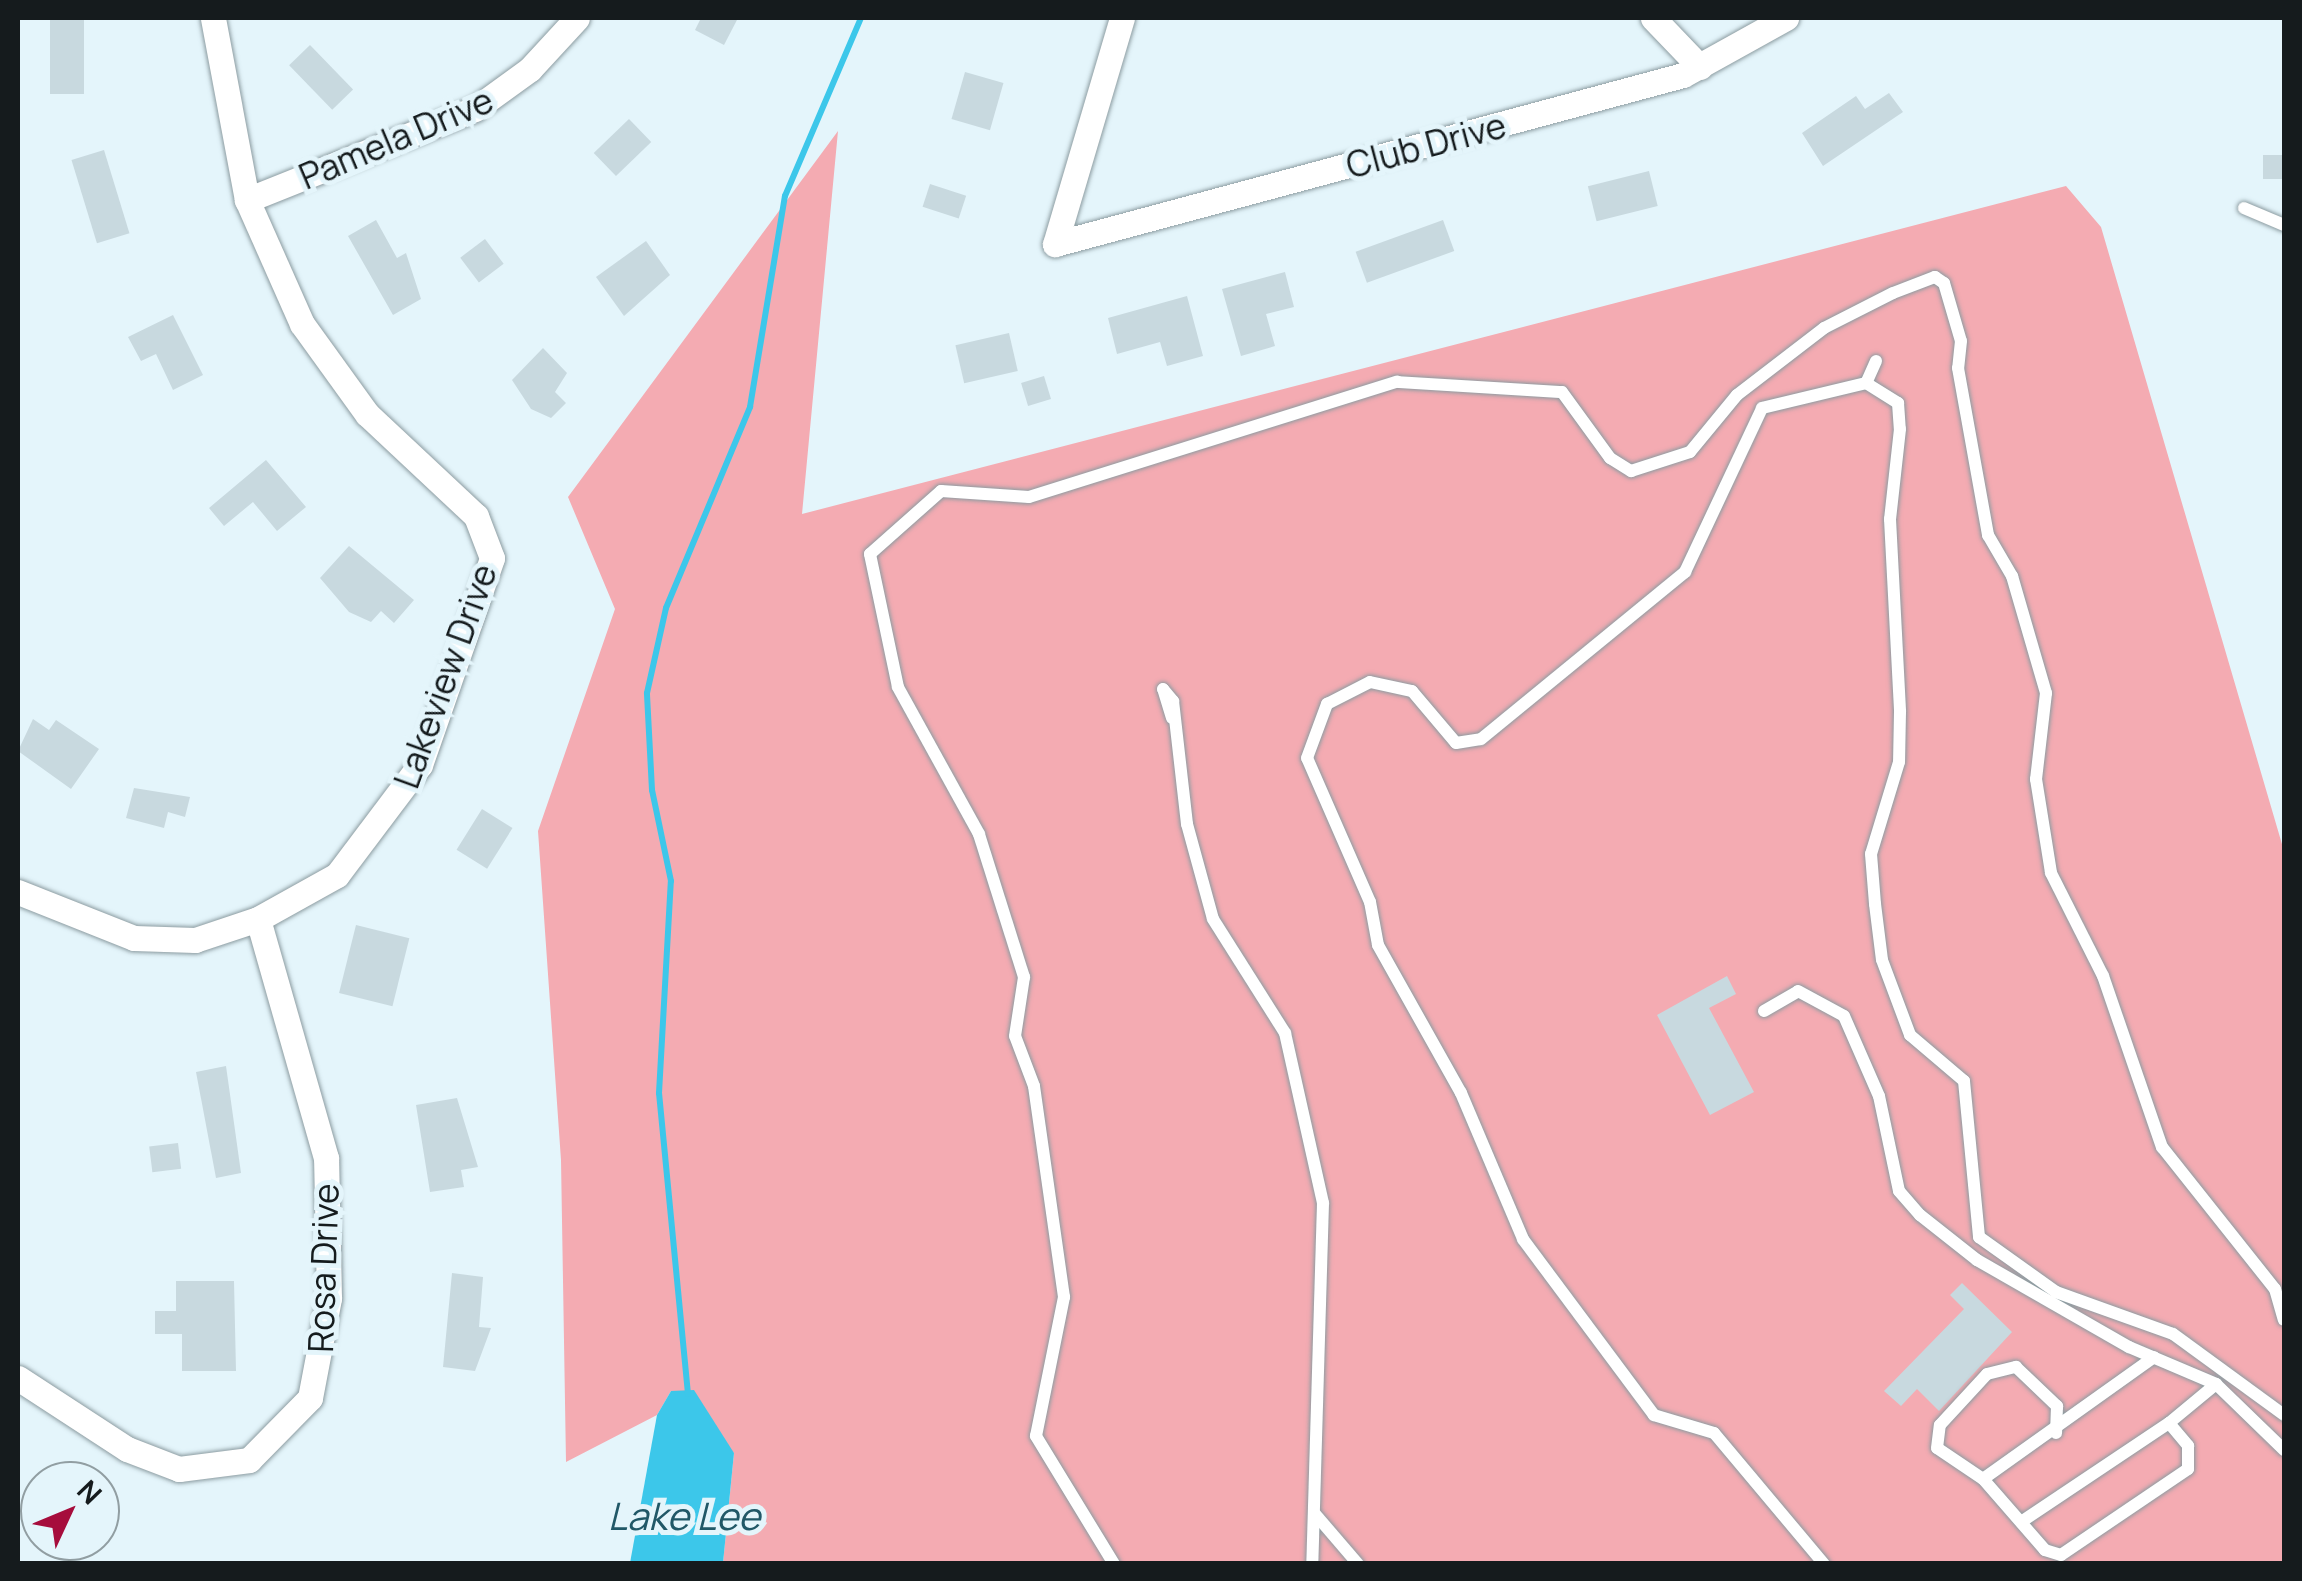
<!DOCTYPE html>
<style>
body{margin:0}
#map{position:relative;width:2302px;height:1581px;overflow:hidden;background:#e4f5fb;font-family:Manrope,sans-serif}
div>[style]{position:absolute}
.green>*{inset:0;background:#f4abb2}
.water>*{inset:0;background:#3cc7ea}
.stream>*{height:6px;margin:-3px;padding:0 3px;transform-origin:3px;border-radius:3px;background:#3cc7ea}
.building>*{inset:0;background:#c8d9df;transform-origin:0 0}
.roads{filter:drop-shadow(0 0 2px #8c9ca1) drop-shadow(0 0 2px #8c9ca1)}
.service>*{height:12px;margin:-6px;padding:0 6px;transform-origin:6px;border-radius:6px;background:#fff}
.minor>*{height:25px;margin:-12.5px;padding:0 12.5px;transform-origin:12.5px;border-radius:12.5px;background:#fff}
span{translate:-50% -50%;white-space:nowrap;text-align:center;line-height:1.15;-webkit-text-stroke:10px #e4f5fb;paint-order:stroke}
.street-label{font-size:35px;color:#151b1d}
.water-label{font-size:38px;color:#215867;font-style:italic}
.frame{position:absolute;inset:0;border:20px solid #151b1d;pointer-events:none}
.north{position:absolute;left:20px;top:1461px;width:100px;height:100px;box-sizing:border-box;background:#e4f5fb;border:2px solid #919ea2;border-radius:50%;rotate:46deg;font-size:28px;font-weight:700;line-height:40px;text-align:center;color:#151b1d}
.north::after{content:'';display:block;margin:auto;width:35px;height:45px;background:#a60d3c;clip-path:polygon(50% 0,100% 100%,50% 72%,0 100%)}
</style>
<div id="map">
<div class="green">
<i style="clip-path:polygon(838px 131px,802px 514px,2066px 186px,2101px 227px,2284px 851px,2284px 1563px,723px 1563px,734px 1453px,671px 1391px,657px 1415px,566px 1462px,561px 1160px,538px 831px,615px 609px,568px 497px)"></i>
</div>
<div class="water">
<i style="clip-path:polygon(694px 1390px,734px 1453px,723px 1563px,630px 1563px,657px 1415px,671px 1391px)"></i>
</div>
<div class="stream">
<i style="left:688px;top:1394px;width:302px;rotate:-95.5deg"></i>
<i style="left:659px;top:1093px;width:212px;rotate:-86.8deg"></i>
<i style="left:671px;top:881px;width:93px;rotate:-101.8deg"></i>
<i style="left:652px;top:790px;width:97px;rotate:-93deg"></i>
<i style="left:647px;top:693px;width:87px;rotate:-77.4deg"></i>
<i style="left:666px;top:608px;width:218px;rotate:-67.3deg"></i>
<i style="left:750px;top:407px;width:214px;rotate:-80.6deg"></i>
<i style="left:785px;top:196px;width:194px;rotate:-66.9deg"></i>
</div>
<div class="building">
<i style="left:50px;top:18px;width:34px;height:76px"></i>
<i style="clip-path:polygon(701px 18px,738px 18px,724px 45px,695px 30px)"></i>
<i style="left:310px;top:45px;width:62px;height:29px;rotate:46deg"></i>
<i style="left:965px;top:72px;width:40px;height:49px;rotate:16deg"></i>
<i style="clip-path:polygon(1889px 93px,1903px 112px,1823px 166px,1802px 133px,1856px 96px,1865px 109px)"></i>
<i style="left:629px;top:119px;width:32px;height:49px;rotate:46deg"></i>
<i style="left:104px;top:150px;width:87px;height:34px;rotate:73deg"></i>
<i style="left:2263px;top:155px;width:21px;height:24px"></i>
<i style="left:1649px;top:171px;width:36px;height:63px;rotate:76deg"></i>
<i style="left:930px;top:184px;width:38px;height:24px;rotate:18deg"></i>
<i style="clip-path:polygon(376px 220px,397px 258px,406px 253px,421px 299px,393px 315px,348px 236px)"></i>
<i style="left:1443px;top:220px;width:33px;height:93px;rotate:70deg"></i>
<i style="left:485px;top:239px;width:31px;height:31px;rotate:53deg"></i>
<i style="clip-path:polygon(646px 241px,670px 275px,624px 316px,596px 277px)"></i>
<i style="clip-path:polygon(1285px 272px,1294px 307px,1266px 314px,1275px 346px,1241px 356px,1222px 289px)"></i>
<i style="clip-path:polygon(1187px 296px,1203px 356px,1167px 366px,1160px 342px,1117px 354px,1108px 318px)"></i>
<i style="clip-path:polygon(173px 315px,203px 375px,173px 390px,156px 354px,141px 361px,128px 337px)"></i>
<i style="left:1009px;top:333px;width:39px;height:55px;rotate:77deg"></i>
<i style="clip-path:polygon(543px 348px,567px 373px,555px 392px,566px 403px,551px 418px,531px 409px,512px 380px)"></i>
<i style="left:1044px;top:376px;width:24px;height:24px;rotate:73deg"></i>
<i style="clip-path:polygon(266px 460px,306px 507px,277px 531px,253px 502px,224px 526px,209px 508px)"></i>
<i style="clip-path:polygon(349px 546px,414px 600px,394px 623px,381px 611px,371px 622px,349px 612px,320px 578px)"></i>
<i style="clip-path:polygon(33px 719px,49px 730px,56px 720px,99px 749px,71px 789px,18px 751px)"></i>
<i style="clip-path:polygon(134px 788px,190px 797px,185px 817px,168px 812px,164px 828px,126px 818px)"></i>
<i style="left:482px;top:809px;width:36px;height:48px;rotate:32deg"></i>
<i style="left:356px;top:925px;width:55px;height:70px;rotate:14deg"></i>
<i style="clip-path:polygon(1727px 976px,1736px 994px,1709px 1008px,1754px 1092px,1710px 1115px,1657px 1015px)"></i>
<i style="clip-path:polygon(226px 1066px,241px 1173px,216px 1178px,196px 1072px)"></i>
<i style="clip-path:polygon(457px 1098px,478px 1167px,461px 1170px,464px 1187px,430px 1192px,416px 1105px)"></i>
<i style="left:178px;top:1143px;width:26px;height:29px;rotate:83deg"></i>
<i style="clip-path:polygon(452px 1273px,483px 1277px,479px 1327px,491px 1328px,475px 1371px,443px 1367px)"></i>
<i style="clip-path:polygon(176px 1281px,234px 1281px,236px 1371px,182px 1371px,182px 1334px,155px 1334px,155px 1311px,176px 1311px)"></i>
<i style="clip-path:polygon(1962px 1283px,2012px 1332px,1939px 1411px,1917px 1389px,1901px 1406px,1884px 1391px,1964px 1309px,1950px 1295px)"></i>
</div>
<div class="roads">
<div class="service">
<i style="left:2244px;top:208px;width:43px;rotate:23deg"></i>
<i style="left:1876px;top:361px;width:24px;rotate:114deg"></i>
<i style="left:1866px;top:383px;width:38px;rotate:32deg"></i>
<i style="left:1898px;top:403px;width:26px;rotate:86deg"></i>
<i style="left:1900px;top:429px;width:91px;rotate:96.3deg"></i>
<i style="left:1890px;top:519px;width:193px;rotate:87deg"></i>
<i style="left:1900px;top:712px;width:50px;rotate:91.1deg"></i>
<i style="left:1899px;top:762px;width:96px;rotate:106.9deg"></i>
<i style="left:1871px;top:854px;width:50px;rotate:85.4deg"></i>
<i style="left:1875px;top:904px;width:56px;rotate:82.9deg"></i>
<i style="left:1882px;top:960px;width:80px;rotate:69.5deg"></i>
<i style="left:1910px;top:1035px;width:71px;rotate:40.4deg"></i>
<i style="left:1964px;top:1081px;width:157px;rotate:84.5deg"></i>
<i style="left:1979px;top:1237px;width:95px;rotate:35.5deg"></i>
<i style="left:2056px;top:1292px;width:124px;rotate:19.7deg"></i>
<i style="left:2173px;top:1334px;width:137px;rotate:36.1deg"></i>
<i style="left:1172px;top:718px;width:30px;rotate:-107deg"></i>
<i style="left:1163px;top:689px;width:16px;rotate:50deg"></i>
<i style="left:1173px;top:701px;width:124px;rotate:83.5deg"></i>
<i style="left:1187px;top:824px;width:98px;rotate:74.7deg"></i>
<i style="left:1213px;top:919px;width:135px;rotate:57.7deg"></i>
<i style="left:1285px;top:1033px;width:174px;rotate:77.4deg"></i>
<i style="left:1323px;top:1203px;width:361px;rotate:91.7deg"></i>
<i style="left:1764px;top:1011px;width:39px;rotate:-30deg"></i>
<i style="left:1798px;top:991px;width:52px;rotate:28.5deg"></i>
<i style="left:1844px;top:1016px;width:87px;rotate:66.4deg"></i>
<i style="left:1879px;top:1096px;width:97px;rotate:78.1deg"></i>
<i style="left:1899px;top:1191px;width:32px;rotate:49deg"></i>
<i style="left:1920px;top:1215px;width:73px;rotate:38.3deg"></i>
<i style="left:1977px;top:1260px;width:175px;rotate:29.8deg"></i>
<i style="left:2129px;top:1347px;width:95px;rotate:23deg"></i>
<i style="left:2216px;top:1384px;width:95px;rotate:44.1deg"></i>
<i style="left:2169px;top:1423px;width:61px;rotate:-39.7deg"></i>
<i style="left:1983px;top:1479px;width:210px;rotate:-35.5deg"></i>
<i style="left:1315px;top:1514px;width:66px;rotate:49.3deg"></i>
<i style="left:2021px;top:1522px;width:178px;rotate:-33.8deg"></i>
<i style="left:2169px;top:1423px;width:30px;rotate:50deg"></i>
<i style="left:2188px;top:1446px;width:23px;rotate:90deg"></i>
<i style="left:2188px;top:1469px;width:153px;rotate:145.9deg"></i>
<i style="left:2061px;top:1555px;width:17px;rotate:-163deg"></i>
<i style="left:2045px;top:1550px;width:94px;rotate:-131.1deg"></i>
<i style="left:1983px;top:1479px;width:55px;rotate:-146deg"></i>
<i style="left:1937px;top:1448px;width:23px;rotate:-83deg"></i>
<i style="left:1940px;top:1425px;width:69px;rotate:-47.3deg"></i>
<i style="left:1987px;top:1374px;width:30px;rotate:-14deg"></i>
<i style="left:2016px;top:1367px;width:57px;rotate:43.6deg"></i>
<i style="left:2057px;top:1406px;width:27px;rotate:92deg"></i>
<i style="left:1114px;top:1564px;width:150px;rotate:-121.4deg"></i>
<i style="left:1036px;top:1436px;width:142px;rotate:-78.6deg"></i>
<i style="left:1064px;top:1297px;width:213px;rotate:-98.1deg"></i>
<i style="left:1034px;top:1086px;width:53px;rotate:-110.8deg"></i>
<i style="left:1015px;top:1036px;width:60px;rotate:-81.3deg"></i>
<i style="left:1024px;top:977px;width:150px;rotate:-107.5deg"></i>
<i style="left:979px;top:834px;width:168px;rotate:-118.9deg"></i>
<i style="left:898px;top:687px;width:136px;rotate:-101.9deg"></i>
<i style="left:870px;top:554px;width:95px;rotate:-41.6deg"></i>
<i style="left:941px;top:491px;width:88px;rotate:3.9deg"></i>
<i style="left:1029px;top:497px;width:386px;rotate:-17.4deg"></i>
<i style="left:1397px;top:382px;width:165px;rotate:3.5deg"></i>
<i style="left:1562px;top:392px;width:82px;rotate:54deg"></i>
<i style="left:1610px;top:458px;width:25px;rotate:32deg"></i>
<i style="left:1631px;top:471px;width:62px;rotate:-17.9deg"></i>
<i style="left:1690px;top:452px;width:74px;rotate:-50.5deg"></i>
<i style="left:1737px;top:395px;width:110px;rotate:-37.6deg"></i>
<i style="left:1824px;top:328px;width:77px;rotate:-26.9deg"></i>
<i style="left:1893px;top:293px;width:45px;rotate:-20.9deg"></i>
<i style="left:1935px;top:277px;width:11px;rotate:34deg"></i>
<i style="left:1944px;top:283px;width:60px;rotate:73.7deg"></i>
<i style="left:1961px;top:341px;width:27px;rotate:96deg"></i>
<i style="left:1958px;top:368px;width:170px;rotate:79.8deg"></i>
<i style="left:1988px;top:535px;width:48px;rotate:59.7deg"></i>
<i style="left:2012px;top:576px;width:122px;rotate:73.8deg"></i>
<i style="left:2046px;top:693px;width:87px;rotate:96.6deg"></i>
<i style="left:2036px;top:779px;width:95px;rotate:80.9deg"></i>
<i style="left:2051px;top:873px;width:115px;rotate:63.2deg"></i>
<i style="left:2103px;top:976px;width:181px;rotate:71deg"></i>
<i style="left:2162px;top:1147px;width:181px;rotate:51.5deg"></i>
<i style="left:2275px;top:1289px;width:32px;rotate:74deg"></i>
<i style="left:1824px;top:1564px;width:171px;rotate:-130deg"></i>
<i style="left:1714px;top:1433px;width:63px;rotate:-163.3deg"></i>
<i style="left:1654px;top:1415px;width:219px;rotate:-126.7deg"></i>
<i style="left:1523px;top:1239px;width:159px;rotate:-113deg"></i>
<i style="left:1461px;top:1093px;width:170px;rotate:-119.3deg"></i>
<i style="left:1378px;top:945px;width:44px;rotate:-100.5deg"></i>
<i style="left:1370px;top:902px;width:157px;rotate:-113.6deg"></i>
<i style="left:1307px;top:758px;width:58px;rotate:-69.7deg"></i>
<i style="left:1327px;top:704px;width:48px;rotate:-27.1deg"></i>
<i style="left:1370px;top:682px;width:43px;rotate:12.1deg"></i>
<i style="left:1412px;top:691px;width:68px;rotate:49.8deg"></i>
<i style="left:1456px;top:743px;width:25px;rotate:-9deg"></i>
<i style="left:1481px;top:739px;width:264px;rotate:-39.3deg"></i>
<i style="left:1685px;top:572px;width:181px;rotate:-64.8deg"></i>
<i style="left:1762px;top:408px;width:107px;rotate:-13.5deg"></i>
</div>
<div class="minor">
<i style="left:1122px;top:18px;width:236px;rotate:106.5deg"></i>
<i style="left:1055px;top:244px;width:650px;rotate:-15.06deg"></i>
<i style="left:1683px;top:75px;width:118px;rotate:-29deg"></i>
<i style="left:1653px;top:18px;width:68px;rotate:46.2deg"></i>
<i style="left:247px;top:200px;width:245px;rotate:-21.8deg"></i>
<i style="left:475px;top:109px;width:68px;rotate:-36deg"></i>
<i style="left:530px;top:69px;width:69px;rotate:-47.3deg"></i>
<i style="left:18px;top:892px;width:125px;rotate:21.6deg"></i>
<i style="left:134px;top:938px;width:61px;rotate:1.9deg"></i>
<i style="left:195px;top:940px;width:66px;rotate:-18.4deg"></i>
<i style="left:258px;top:919px;width:90px;rotate:-29.1deg"></i>
<i style="left:337px;top:875px;width:138px;rotate:-53deg"></i>
<i style="left:420px;top:765px;width:219px;rotate:-70.8deg"></i>
<i style="left:492px;top:558px;width:45px;rotate:-110.9deg"></i>
<i style="left:476px;top:516px;width:149px;rotate:-136.9deg"></i>
<i style="left:367px;top:414px;width:111px;rotate:-125.8deg"></i>
<i style="left:302px;top:324px;width:136px;rotate:-113.9deg"></i>
<i style="left:247px;top:200px;width:185px;rotate:-100.6deg"></i>
<i style="left:18px;top:1378px;width:130px;rotate:33.1deg"></i>
<i style="left:127px;top:1449px;width:56px;rotate:21deg"></i>
<i style="left:179px;top:1469px;width:71px;rotate:-7.3deg"></i>
<i style="left:249px;top:1460px;width:87px;rotate:-45.5deg"></i>
<i style="left:310px;top:1398px;width:102px;rotate:-79.2deg"></i>
<i style="left:329px;top:1298px;width:140px;rotate:-91.2deg"></i>
<i style="left:326px;top:1158px;width:248px;rotate:-105.9deg"></i>
</div>
</div>
<div class="street-label">
<span style="left:396px;top:138px;rotate:-23deg">Pamela Drive</span>
<span style="left:1426px;top:145px;rotate:-15deg">Club Drive</span>
<span style="left:445px;top:676px;rotate:-70deg">Lakeview Drive</span>
<span style="left:323px;top:1268px;rotate:-88deg">Rosa Drive</span>
</div>
<div class="water-label">
<span style="left:684px;top:1516px">Lake Lee</span>
</div>
<div class="frame"></div>
<div class="north">N</div>
</div>
